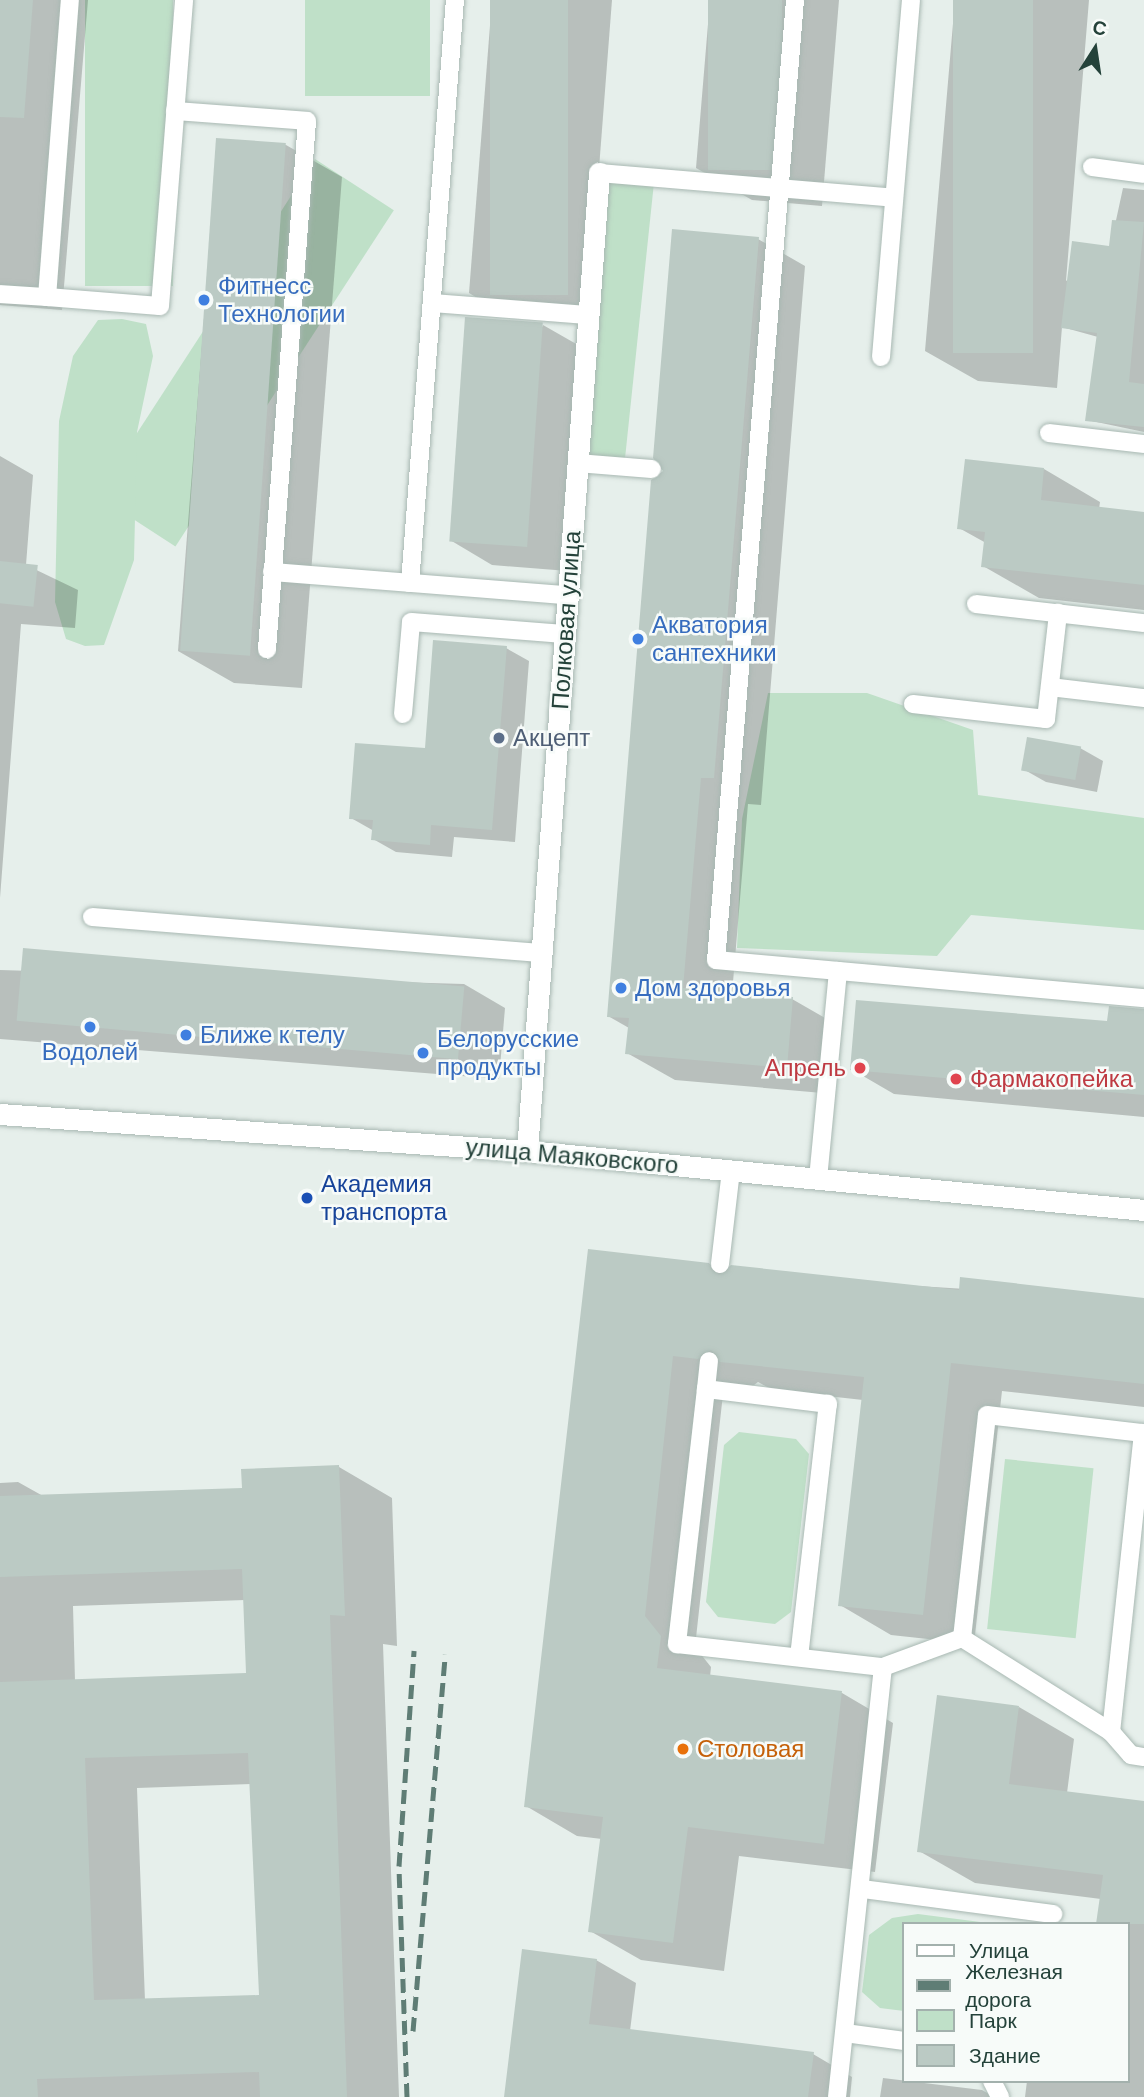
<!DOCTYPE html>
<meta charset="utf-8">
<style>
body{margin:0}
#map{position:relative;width:1144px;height:2097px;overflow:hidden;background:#e6efeb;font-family:"DM Sans",sans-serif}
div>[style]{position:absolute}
.green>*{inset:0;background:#bfe0c8;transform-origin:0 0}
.shadow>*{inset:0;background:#0003}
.building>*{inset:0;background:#bbcac4;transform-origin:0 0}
.roads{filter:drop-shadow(0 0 2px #a8b8b2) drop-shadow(0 0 2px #a8b8b2)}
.lane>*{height:18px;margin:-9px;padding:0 9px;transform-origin:9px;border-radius:9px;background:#fff}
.street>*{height:21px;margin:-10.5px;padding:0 10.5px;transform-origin:10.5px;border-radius:10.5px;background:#fff}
.secondary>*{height:21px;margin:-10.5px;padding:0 10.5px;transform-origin:10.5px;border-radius:10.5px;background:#fff}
.rail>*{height:5px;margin-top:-2.5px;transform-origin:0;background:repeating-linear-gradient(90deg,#5f7d75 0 14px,transparent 0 21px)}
.dots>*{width:19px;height:19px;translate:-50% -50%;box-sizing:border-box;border:4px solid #f7fbf9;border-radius:50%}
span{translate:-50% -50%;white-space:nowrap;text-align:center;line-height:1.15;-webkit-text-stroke:5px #f7fbf9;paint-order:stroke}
.shop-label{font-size:24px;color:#366cbe}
.left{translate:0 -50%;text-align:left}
.street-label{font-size:24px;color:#24423a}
.service-label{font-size:24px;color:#4e5e75}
.health-label{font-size:24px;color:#be3a42}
.right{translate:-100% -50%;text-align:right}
.transit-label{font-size:24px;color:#164399}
.food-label{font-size:24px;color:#c56008}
.legend{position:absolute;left:902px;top:1922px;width:228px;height:161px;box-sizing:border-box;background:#f7fbf9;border:2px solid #a3b1ad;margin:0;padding:9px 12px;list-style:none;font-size:21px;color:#24423a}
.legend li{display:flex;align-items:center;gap:14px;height:35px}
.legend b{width:35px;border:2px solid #a3b1ad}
.north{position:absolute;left:1060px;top:14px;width:70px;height:70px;-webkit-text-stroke:5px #f7fbf9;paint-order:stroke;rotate:12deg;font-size:19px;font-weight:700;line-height:28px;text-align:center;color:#24423a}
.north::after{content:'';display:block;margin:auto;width:24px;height:32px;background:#24423a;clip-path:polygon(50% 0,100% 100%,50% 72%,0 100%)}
</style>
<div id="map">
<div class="green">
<i style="left:85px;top:0;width:88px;height:286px"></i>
<i style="left:305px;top:0;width:125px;height:96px"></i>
<i style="left:315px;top:159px;width:94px;height:401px;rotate:33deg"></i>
<i style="left:606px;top:180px;width:48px;height:277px;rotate:6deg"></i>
<i style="clip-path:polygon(122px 319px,146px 324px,153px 356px,137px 432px,134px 560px,104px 645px,85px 646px,66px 639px,55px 602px,59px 421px,73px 356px,98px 320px)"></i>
<i style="clip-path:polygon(768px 693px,867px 693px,973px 730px,978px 795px,1144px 818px,1144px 930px,971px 915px,937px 956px,737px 948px,742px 819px)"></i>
<i style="clip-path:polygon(739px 1432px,796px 1439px,809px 1454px,791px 1612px,775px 1624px,718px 1617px,706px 1602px,724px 1445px)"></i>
<i style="left:1005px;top:1459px;width:89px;height:171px;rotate:6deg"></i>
<i style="clip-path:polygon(918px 1914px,996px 1924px,904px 1924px,904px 2011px,880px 2008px,862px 1992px,869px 1935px,892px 1918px)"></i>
</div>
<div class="shadow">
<i style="clip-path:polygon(0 0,88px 0,62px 310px,0 305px)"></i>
<i style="clip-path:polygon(492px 0,612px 0,587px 324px,511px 318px,469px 293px)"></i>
<i style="clip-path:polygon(710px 0,839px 0,822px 206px,752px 200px,696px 168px)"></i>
<i style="clip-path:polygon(955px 0,1089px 0,1066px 281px,1110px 248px,1123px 188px,1144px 190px,1144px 432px,1087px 420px,1098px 337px,1062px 327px,1057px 388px,978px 381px,925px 351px)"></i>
<i style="clip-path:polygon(218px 140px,286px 145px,342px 177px,302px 688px,234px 683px,178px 651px)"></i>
<i style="clip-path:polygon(758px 239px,805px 266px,761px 805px,748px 804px,732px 994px,792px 999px,839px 1026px,834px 1094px,675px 1080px,627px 1053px,629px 1028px,608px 1016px,666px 471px)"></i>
<i style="clip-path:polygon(543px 325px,585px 349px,568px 571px,492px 565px,450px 540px)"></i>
<i style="clip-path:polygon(0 456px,33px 475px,26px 565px,78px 590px,75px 628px,21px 624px,0 898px)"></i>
<i style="clip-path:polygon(1044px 469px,1100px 502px,1099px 509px,1144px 514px,1144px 610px,1039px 598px,983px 566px,986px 543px,959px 528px)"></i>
<i style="clip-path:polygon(506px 648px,529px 661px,515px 842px,454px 837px,452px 857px,396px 852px,373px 839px,374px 831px,351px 818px,427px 750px)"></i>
<i style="clip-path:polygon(1080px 748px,1103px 761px,1097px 792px,1046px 782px,1023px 769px)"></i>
<i style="clip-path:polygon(0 970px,464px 984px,505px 1008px,499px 1079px,0 1039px)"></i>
<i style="clip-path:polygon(1144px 1010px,1144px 1117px,894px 1094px,851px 1069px,1109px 1023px)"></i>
<i style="clip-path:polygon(589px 1251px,708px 1264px,724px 1274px,1144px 1300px,1144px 1407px,1002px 1391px,974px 1644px,891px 1635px,840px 1605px,863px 1400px,773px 1390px,758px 1382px,750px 1388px,724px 1385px,695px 1647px,711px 1667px,710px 1677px,842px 1693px,893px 1723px,875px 1872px,739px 1856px,724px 1971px,641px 1960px,590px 1931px,602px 1839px,577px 1836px,526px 1806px)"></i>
<i style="clip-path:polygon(evenodd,339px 1467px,392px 1498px,397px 1646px,383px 1644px,399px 2097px,0 2097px,0 1483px,18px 1482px,43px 1496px,244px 1489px,339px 1467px,245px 1600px,248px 1675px,75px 1681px,73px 1606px,245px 1600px,339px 1467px,251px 1784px,261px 1997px,145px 2001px,137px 1788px,251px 1784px)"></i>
<i style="clip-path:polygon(1019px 1707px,1074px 1739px,1067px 1793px,1144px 1803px,1144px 2097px,1025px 2097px,1027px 2081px,1128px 2081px,1128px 1924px,1101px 1899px,975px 1883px,919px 1851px)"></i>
<i style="clip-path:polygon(596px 1960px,636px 1983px,630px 2031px,813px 2054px,852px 2077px,850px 2097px,505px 2097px)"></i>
<i style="clip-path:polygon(883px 2078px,982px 2090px,994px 2097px,880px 2097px)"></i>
</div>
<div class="building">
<i style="clip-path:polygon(0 0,33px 0,24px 118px,0 117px)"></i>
<i style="left:490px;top:0;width:78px;height:295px"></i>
<i style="left:708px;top:0;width:74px;height:170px"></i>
<i style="left:953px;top:0;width:80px;height:353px"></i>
<i style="left:216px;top:138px;width:70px;height:514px;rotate:4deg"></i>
<i style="clip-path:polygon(1112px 220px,1144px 222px,1129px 382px,1144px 384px,1144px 427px,1085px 421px,1097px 333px,1061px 328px,1072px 241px,1109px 246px)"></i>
<i style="clip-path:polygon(672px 229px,759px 237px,714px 778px,701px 778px,683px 988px,793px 997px,787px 1068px,625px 1054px,629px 1018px,607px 1017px,651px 480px,663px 471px,653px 458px)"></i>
<i style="left:465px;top:317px;width:78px;height:225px;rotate:4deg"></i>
<i style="clip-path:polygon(965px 459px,1044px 468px,1041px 500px,1144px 512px,1144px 585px,981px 567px,985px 532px,957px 529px)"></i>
<i style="left:0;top:561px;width:38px;height:42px;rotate:6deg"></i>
<i style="clip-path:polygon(433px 640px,507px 646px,492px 830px,431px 825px,430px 845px,371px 840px,373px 820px,349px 819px,355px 743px,425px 748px)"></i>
<i style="left:1027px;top:737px;width:55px;height:34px;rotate:10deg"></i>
<i style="left:23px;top:948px;width:443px;height:73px;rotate:5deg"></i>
<i style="clip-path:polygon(856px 1000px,1107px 1021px,1109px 1006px,1144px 1009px,1144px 1095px,850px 1070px)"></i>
<i style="clip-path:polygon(588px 1249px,709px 1263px,719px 1275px,731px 1265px,959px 1290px,960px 1277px,1144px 1298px,1144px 1384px,951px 1363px,923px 1615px,838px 1606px,864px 1377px,720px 1362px,711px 1350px,698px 1359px,673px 1356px,645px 1616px,661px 1636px,657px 1668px,842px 1691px,824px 1844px,688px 1827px,673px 1943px,588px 1932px,603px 1817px,524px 1807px)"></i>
<i style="clip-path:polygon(evenodd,339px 1465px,345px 1616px,330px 1615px,347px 2097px,260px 2097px,259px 2072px,37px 2079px,38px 2097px,0 2097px,0 1682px,246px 1673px,242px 1569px,0 1577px,0 1496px,242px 1488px,241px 1469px,339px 1465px,248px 1753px,259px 1995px,94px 2000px,85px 1758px,248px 1753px)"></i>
<i style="clip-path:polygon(937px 1695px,1019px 1706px,1009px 1784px,1144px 1801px,1144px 1924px,1096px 1924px,1103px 1875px,917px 1852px)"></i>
<i style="clip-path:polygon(522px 1949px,597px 1959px,589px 2024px,814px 2052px,808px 2097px,504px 2097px)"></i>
</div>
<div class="roads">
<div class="lane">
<i style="left:795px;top:0;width:963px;rotate:94.7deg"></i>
<i style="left:716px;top:960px;width:430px;rotate:5.1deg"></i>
<i style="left:175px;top:111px;width:132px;rotate:4.3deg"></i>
<i style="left:307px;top:121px;width:530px;rotate:94.33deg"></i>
<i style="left:1092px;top:167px;width:52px;rotate:7.7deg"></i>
<i style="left:599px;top:173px;width:296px;rotate:4.8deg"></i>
<i style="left:0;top:294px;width:47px;rotate:3.7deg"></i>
<i style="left:47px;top:297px;width:298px;rotate:-85.6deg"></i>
<i style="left:47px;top:297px;width:113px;rotate:4.6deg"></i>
<i style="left:160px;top:306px;width:307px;rotate:-85.5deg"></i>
<i style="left:432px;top:303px;width:156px;rotate:4.4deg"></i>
<i style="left:881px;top:357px;width:358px;rotate:-85.2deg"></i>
<i style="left:1049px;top:433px;width:96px;rotate:6.6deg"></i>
<i style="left:577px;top:463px;width:75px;rotate:4.6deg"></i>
<i style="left:272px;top:572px;width:296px;rotate:4.5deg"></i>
<i style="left:410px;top:583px;width:585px;rotate:-85.59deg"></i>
<i style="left:976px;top:604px;width:169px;rotate:6.5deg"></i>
<i style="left:1050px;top:687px;width:95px;rotate:6.7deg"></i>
<i style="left:913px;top:704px;width:134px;rotate:6.4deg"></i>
<i style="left:1046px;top:719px;width:107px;rotate:-83.5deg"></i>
<i style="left:403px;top:714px;width:92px;rotate:-85deg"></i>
<i style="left:411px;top:622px;width:154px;rotate:4.5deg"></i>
<i style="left:92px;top:917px;width:450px;rotate:4.6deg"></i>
<i style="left:818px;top:1179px;width:209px;rotate:-84.5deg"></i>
<i style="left:720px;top:1264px;width:95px;rotate:-83.3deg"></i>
<i style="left:706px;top:1389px;width:28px;rotate:-84deg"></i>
<i style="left:962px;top:1638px;width:224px;rotate:-83.6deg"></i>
<i style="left:987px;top:1415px;width:157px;rotate:6.6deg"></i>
<i style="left:1143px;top:1433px;width:301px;rotate:96.1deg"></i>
<i style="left:799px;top:1657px;width:255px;rotate:-83.5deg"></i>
<i style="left:828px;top:1404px;width:123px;rotate:-173deg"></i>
<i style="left:706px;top:1389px;width:257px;rotate:96.5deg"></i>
<i style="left:677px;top:1644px;width:207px;rotate:6.4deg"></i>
<i style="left:863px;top:1889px;width:192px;rotate:7.5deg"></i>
<i style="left:845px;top:2033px;width:60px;rotate:7.7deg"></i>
<i style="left:992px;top:2081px;width:18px;rotate:63deg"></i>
<i style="left:837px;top:2097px;width:432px;rotate:-83.9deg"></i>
<i style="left:883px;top:1667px;width:84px;rotate:-20.2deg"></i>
<i style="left:962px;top:1638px;width:176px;rotate:32.2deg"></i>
<i style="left:1111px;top:1732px;width:30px;rotate:49deg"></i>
<i style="left:1131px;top:1755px;width:13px;rotate:9deg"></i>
</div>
<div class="street">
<i style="left:527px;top:1151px;width:981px;rotate:-85.79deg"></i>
</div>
<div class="secondary">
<i style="left:0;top:1114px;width:528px;rotate:4.02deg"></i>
<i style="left:527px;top:1151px;width:620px;rotate:5.46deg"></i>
</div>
</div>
<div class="rail">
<i style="left:413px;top:2031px;width:378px;rotate:-85.1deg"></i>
<i style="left:407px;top:2097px;width:231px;rotate:-92deg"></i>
<i style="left:399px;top:1866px;width:216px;rotate:-86deg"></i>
</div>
<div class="dots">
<i style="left:204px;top:300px;background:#3f7fe0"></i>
<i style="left:638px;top:639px;background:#3f7fe0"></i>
<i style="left:499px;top:738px;background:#5c6f8a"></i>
<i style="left:621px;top:988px;background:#3f7fe0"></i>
<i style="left:90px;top:1027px;background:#3f7fe0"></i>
<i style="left:186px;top:1035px;background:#3f7fe0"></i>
<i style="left:423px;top:1053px;background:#3f7fe0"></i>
<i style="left:860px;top:1068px;background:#e0444e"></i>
<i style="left:956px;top:1079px;background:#e0444e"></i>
<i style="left:307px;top:1198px;background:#1a4fb4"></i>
<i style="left:683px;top:1749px;background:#e8710a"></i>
</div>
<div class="shop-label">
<span class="left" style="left:218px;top:300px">Фитнесс<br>Технологии</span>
<span class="left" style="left:652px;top:639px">Акватория<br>сантехники</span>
<span class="left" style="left:635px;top:988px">Дом здоровья</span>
<span class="left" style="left:200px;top:1035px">Ближе к телу</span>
<span class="left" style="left:437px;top:1053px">Белорусские<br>продукты</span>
<span style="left:90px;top:1052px">Водолей</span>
</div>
<div class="street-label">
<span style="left:566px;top:620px;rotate:-86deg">Полковая улица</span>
<span style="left:572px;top:1156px;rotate:5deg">улица Маяковского</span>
</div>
<div class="service-label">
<span class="left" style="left:513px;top:738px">Акцепт</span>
</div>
<div class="health-label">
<span class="right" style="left:846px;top:1068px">Апрель</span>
<span class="left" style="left:970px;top:1079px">Фармакопейка</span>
</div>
<div class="transit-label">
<span class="left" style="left:321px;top:1198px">Академия<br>транспорта</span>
</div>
<div class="food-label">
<span class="left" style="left:697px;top:1749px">Столовая</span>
</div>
<ul class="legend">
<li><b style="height:9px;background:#fff"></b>Улица</li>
<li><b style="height:9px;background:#5f7d75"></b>Железная дорога</li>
<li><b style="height:19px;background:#bfe0c8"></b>Парк</li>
<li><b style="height:19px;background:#bbcac4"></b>Здание</li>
</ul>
<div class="north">С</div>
</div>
